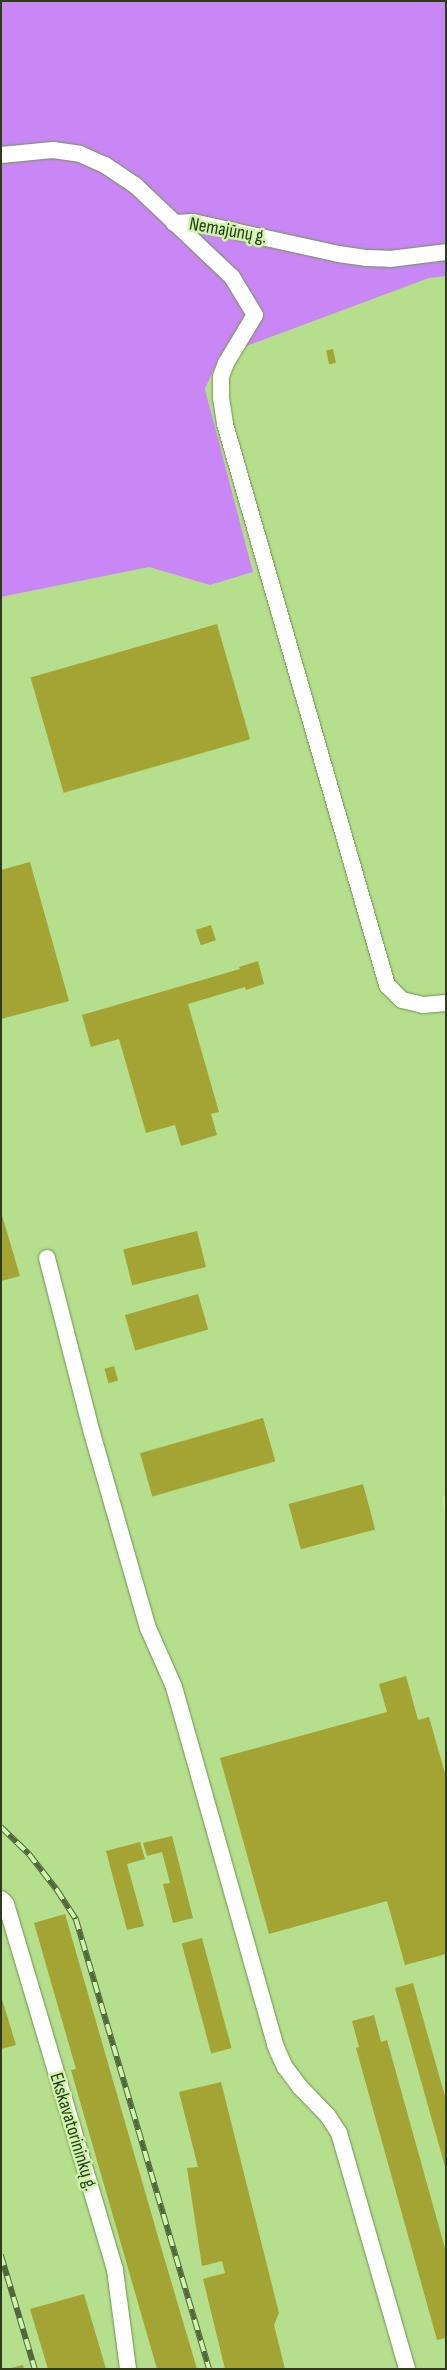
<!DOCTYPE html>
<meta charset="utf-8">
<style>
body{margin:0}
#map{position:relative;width:447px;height:2370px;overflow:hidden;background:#c2e79d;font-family:"Sofia Sans Condensed",sans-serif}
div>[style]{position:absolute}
.built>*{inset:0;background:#b5de8d}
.forest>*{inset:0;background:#c887f5}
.building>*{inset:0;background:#a3a433;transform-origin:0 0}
.roads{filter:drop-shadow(0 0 1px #71934c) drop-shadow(0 0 1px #71934c)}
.minor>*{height:16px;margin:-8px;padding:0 8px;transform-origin:8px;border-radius:8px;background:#fff}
.rail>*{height:5.5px;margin-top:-2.75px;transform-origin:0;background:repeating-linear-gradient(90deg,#cef5aa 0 11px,#53673d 0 22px);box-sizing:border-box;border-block:1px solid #53673d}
span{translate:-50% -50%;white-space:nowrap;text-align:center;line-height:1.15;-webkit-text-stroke:5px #cef5aa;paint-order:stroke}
.street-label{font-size:19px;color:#2d3b1d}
.frame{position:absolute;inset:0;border:2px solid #2d3b1d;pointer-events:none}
</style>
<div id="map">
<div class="built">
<i style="clip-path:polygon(446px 276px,446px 1495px,442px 1497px,446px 1523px,446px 2369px,1px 2369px,1px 597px,149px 567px,210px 585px,253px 572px,205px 389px,220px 356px,429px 278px)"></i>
</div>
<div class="forest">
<i style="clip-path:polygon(1px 1px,446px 1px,446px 276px,429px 278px,220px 356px,205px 389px,253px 572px,210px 585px,149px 567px,1px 597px)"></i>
</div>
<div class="building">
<i style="left:333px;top:349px;width:14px;height:7px;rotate:78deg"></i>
<i style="left:217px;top:624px;width:120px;height:194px;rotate:74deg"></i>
<i style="clip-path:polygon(30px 862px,69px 1001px,1px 1019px,1px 870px)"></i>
<i style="left:211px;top:925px;width:16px;height:16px;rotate:72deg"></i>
<i style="clip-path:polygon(258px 961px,264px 984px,246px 990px,245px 987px,188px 1004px,219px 1112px,211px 1114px,217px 1135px,181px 1146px,175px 1125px,146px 1133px,119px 1039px,91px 1047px,82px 1015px,240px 969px,239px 967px)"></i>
<i style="clip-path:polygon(1px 1212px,20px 1276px,1px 1281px)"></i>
<i style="left:197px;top:1231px;width:37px;height:76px;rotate:76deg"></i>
<i style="left:198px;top:1294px;width:37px;height:76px;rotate:74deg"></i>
<i style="left:114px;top:1366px;width:15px;height:10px;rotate:74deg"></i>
<i style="left:263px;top:1418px;width:45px;height:128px;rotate:74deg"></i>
<i style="left:363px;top:1484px;width:47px;height:77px;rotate:75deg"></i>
<i style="clip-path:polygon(406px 1676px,418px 1720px,429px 1717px,446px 1777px,446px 1954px,405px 1965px,387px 1901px,269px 1934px,220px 1758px,387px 1712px,379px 1684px)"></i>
<i style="clip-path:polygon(172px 1836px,193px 1918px,173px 1923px,163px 1884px,170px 1883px,162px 1852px,147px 1856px,143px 1843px)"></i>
<i style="clip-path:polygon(140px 1842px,145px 1859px,127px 1864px,144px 1926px,127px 1930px,106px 1851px)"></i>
<i style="clip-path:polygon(65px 1914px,161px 2247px,197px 2369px,157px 2369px,71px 2070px,76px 2069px,34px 1923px)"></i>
<i style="left:202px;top:1938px;width:114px;height:21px;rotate:75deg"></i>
<i style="clip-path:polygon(413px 1983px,446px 2100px,446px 2170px,395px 1988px)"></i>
<i style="clip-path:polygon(1px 1996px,16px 2045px,1px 2049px)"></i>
<i style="clip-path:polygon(374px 2015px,381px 2042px,387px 2040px,446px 2252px,446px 2338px,437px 2340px,356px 2048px,359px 2047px,352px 2021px)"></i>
<i style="clip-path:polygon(221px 2082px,279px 2313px,274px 2325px,285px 2369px,225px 2369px,203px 2279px,225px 2273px,222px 2261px,202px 2266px,187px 2168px,198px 2167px,179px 2092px)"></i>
<i style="clip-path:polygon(84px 2294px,106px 2369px,48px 2369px,30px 2309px)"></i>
<i style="clip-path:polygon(23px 2365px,24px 2369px,11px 2369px,11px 2368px)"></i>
</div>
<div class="roads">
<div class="minor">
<i style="left:1px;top:155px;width:52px;rotate:-5.5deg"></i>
<i style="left:53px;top:150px;width:27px;rotate:8deg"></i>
<i style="left:80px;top:154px;width:27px;rotate:24deg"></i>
<i style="left:105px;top:165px;width:36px;rotate:34deg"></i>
<i style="left:135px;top:185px;width:134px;rotate:43.5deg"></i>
<i style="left:232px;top:277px;width:44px;rotate:58.8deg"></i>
<i style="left:255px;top:315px;width:56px;rotate:121.1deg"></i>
<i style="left:226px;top:363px;width:15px;rotate:110deg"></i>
<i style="left:221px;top:377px;width:21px;rotate:90deg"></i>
<i style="left:221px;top:398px;width:26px;rotate:81deg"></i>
<i style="left:225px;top:424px;width:584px;rotate:73.89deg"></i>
<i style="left:387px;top:985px;width:21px;rotate:45deg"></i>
<i style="left:402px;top:1000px;width:22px;rotate:13deg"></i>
<i style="left:423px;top:1005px;width:23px;rotate:-5deg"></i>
<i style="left:174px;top:223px;width:19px;rotate:-3deg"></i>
<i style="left:193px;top:222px;width:148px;rotate:12.4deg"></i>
<i style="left:338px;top:254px;width:28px;rotate:8deg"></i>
<i style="left:366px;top:258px;width:24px;rotate:2deg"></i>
<i style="left:390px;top:259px;width:56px;rotate:-7.1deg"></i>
<i style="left:47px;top:1258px;width:181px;rotate:75.6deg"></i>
<i style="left:92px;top:1433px;width:203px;rotate:74deg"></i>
<i style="left:148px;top:1628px;width:64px;rotate:66.2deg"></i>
<i style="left:174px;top:1687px;width:372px;rotate:74.2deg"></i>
<i style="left:275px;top:2045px;width:24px;rotate:66deg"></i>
<i style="left:285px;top:2067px;width:25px;rotate:53deg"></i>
<i style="left:300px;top:2087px;width:40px;rotate:46deg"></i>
<i style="left:328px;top:2116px;width:20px;rotate:57deg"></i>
<i style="left:339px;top:2133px;width:246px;rotate:73.9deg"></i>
<i style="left:1px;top:1899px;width:7px;rotate:45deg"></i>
<i style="left:6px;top:1904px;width:382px;rotate:73.4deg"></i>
<i style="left:115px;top:2270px;width:100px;rotate:82.5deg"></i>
</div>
</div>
<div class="rail">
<i style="left:1px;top:1827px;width:39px;rotate:44deg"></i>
<i style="left:29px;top:1854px;width:46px;rotate:52.1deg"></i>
<i style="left:57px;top:1890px;width:35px;rotate:57deg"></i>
<i style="left:76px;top:1919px;width:469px;rotate:73.5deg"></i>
<i style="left:1px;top:2255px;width:119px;rotate:73.4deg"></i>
</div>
<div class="street-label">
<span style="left:228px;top:231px;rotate:10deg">Nemajūnų g.</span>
<span style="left:73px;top:2132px;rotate:73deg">Ekskavatorininkų g.</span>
</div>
<div class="frame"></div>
</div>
